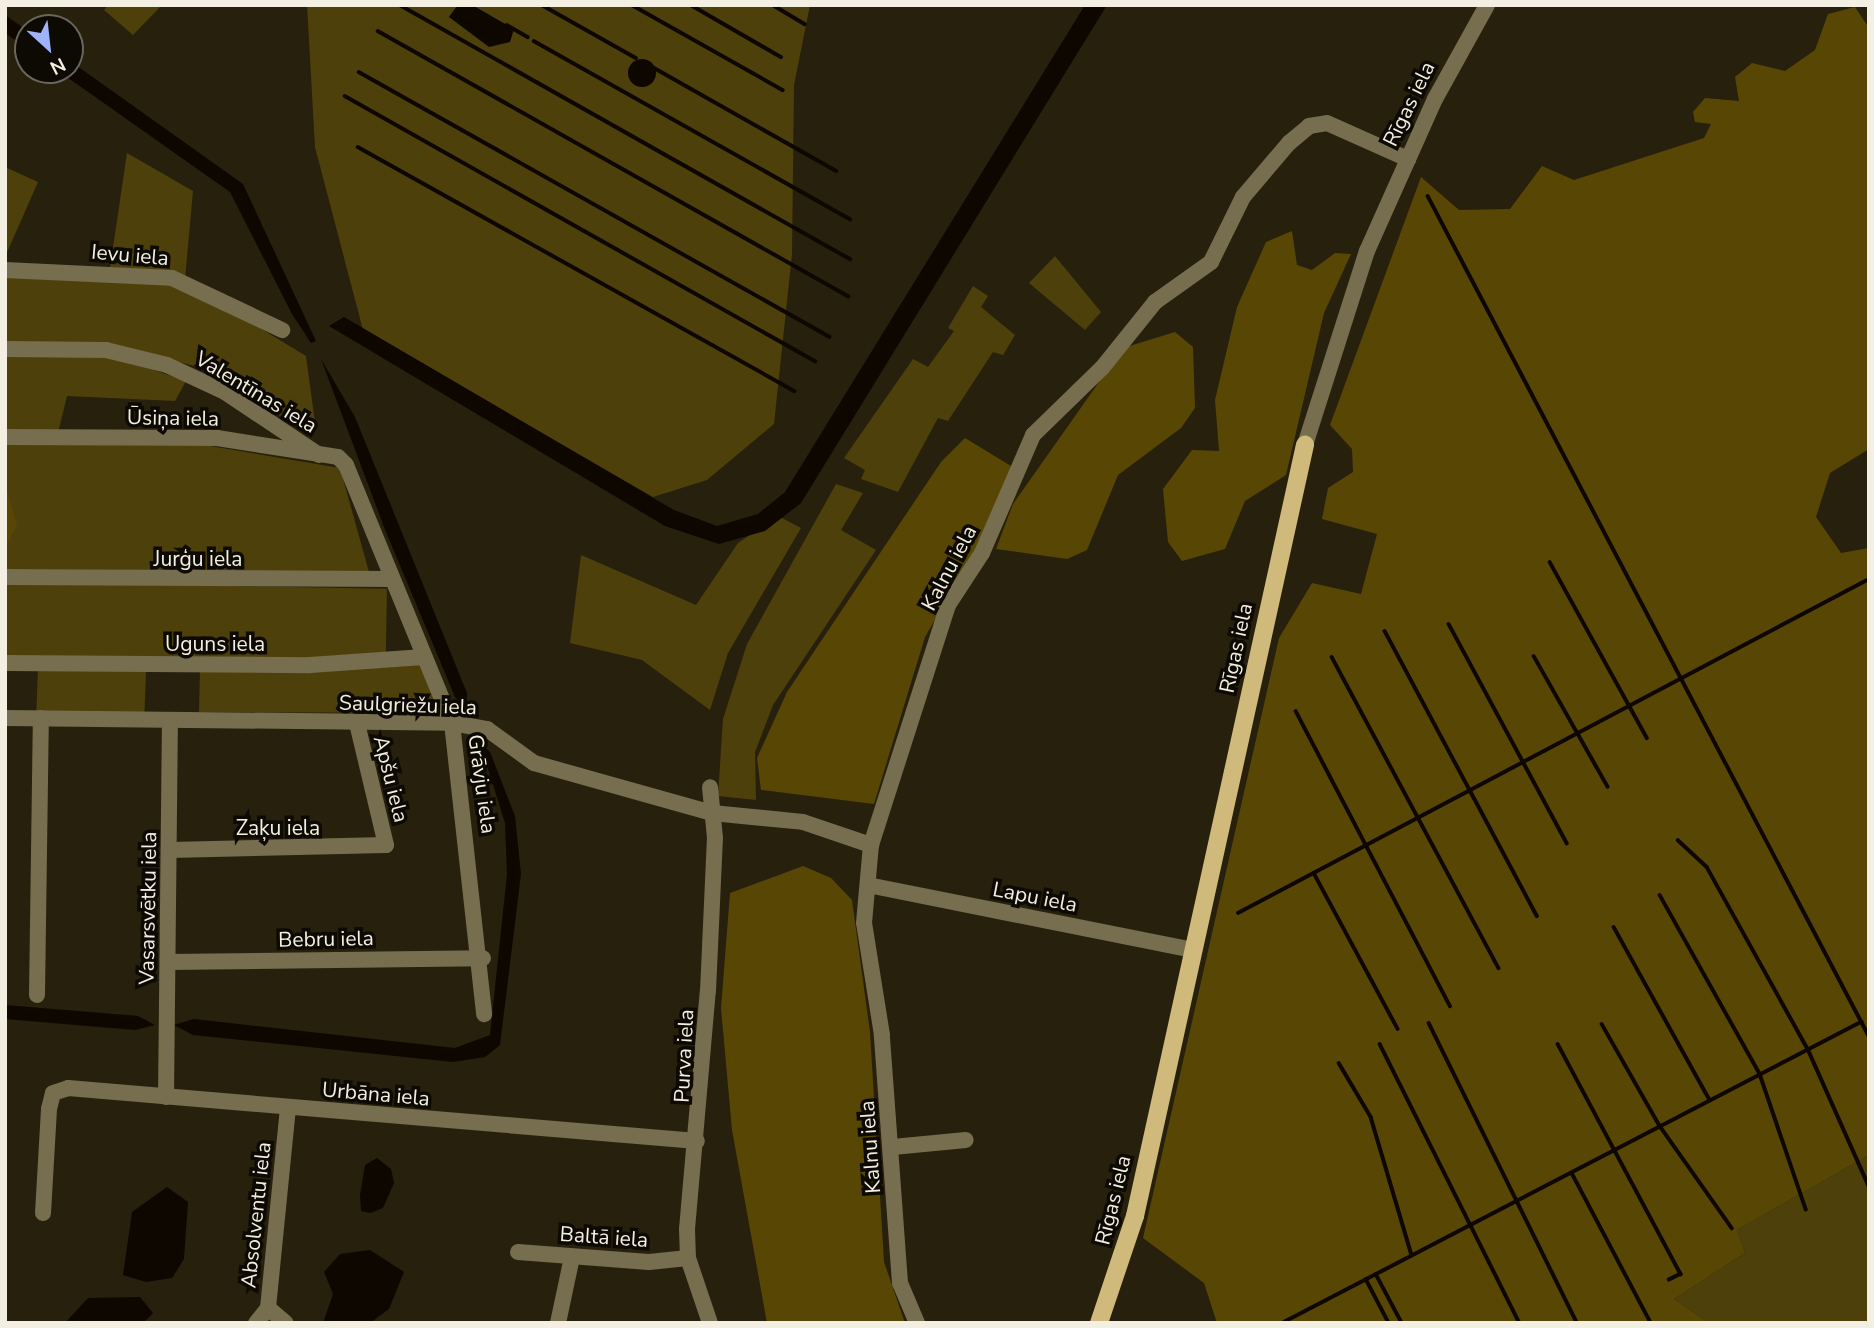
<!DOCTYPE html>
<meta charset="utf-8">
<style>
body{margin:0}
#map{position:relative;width:1874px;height:1328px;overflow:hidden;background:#27200c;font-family:"Nunito Sans",sans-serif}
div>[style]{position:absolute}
.green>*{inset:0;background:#4e400b;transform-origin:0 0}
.forest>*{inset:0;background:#584704}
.water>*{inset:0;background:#0d0700}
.round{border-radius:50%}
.stream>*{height:3.5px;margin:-1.75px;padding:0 1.75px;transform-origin:1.75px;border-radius:1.75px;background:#0d0700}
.minor>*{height:16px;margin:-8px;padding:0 8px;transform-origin:8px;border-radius:8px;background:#776d4f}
.major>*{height:18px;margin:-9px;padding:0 9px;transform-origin:9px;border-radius:9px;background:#cfba7b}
span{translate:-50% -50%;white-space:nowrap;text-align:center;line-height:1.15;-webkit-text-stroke:7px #0d0a04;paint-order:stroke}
.street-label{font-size:21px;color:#f3efe2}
.frame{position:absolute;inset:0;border:7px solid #f3efe2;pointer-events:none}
.north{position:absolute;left:14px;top:14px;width:70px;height:70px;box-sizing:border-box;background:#0d0a04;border:2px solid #69665d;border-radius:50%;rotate:153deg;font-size:19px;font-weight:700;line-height:28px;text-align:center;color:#f3efe2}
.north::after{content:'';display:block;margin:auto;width:24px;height:32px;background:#9fb3fd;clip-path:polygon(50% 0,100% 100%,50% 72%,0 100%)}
</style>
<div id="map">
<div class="green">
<i style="clip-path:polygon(108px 5px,162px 5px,133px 35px,104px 10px)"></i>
<i style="clip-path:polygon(307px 5px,458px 5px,449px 17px,469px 29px,513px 29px,472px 5px,810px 5px,794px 85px,792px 254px,774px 424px,707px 480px,653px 497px,363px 330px,315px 147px)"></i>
<i style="clip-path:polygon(127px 153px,193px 191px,185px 279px,110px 268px)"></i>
<i style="clip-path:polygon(5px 167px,38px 182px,5px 257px)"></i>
<i style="clip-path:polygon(1055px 256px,1101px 312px,1085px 330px,1029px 283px)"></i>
<i style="clip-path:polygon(5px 275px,176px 283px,227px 308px,306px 356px,316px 430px,311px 434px,198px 367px,122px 347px,5px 344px)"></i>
<i style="clip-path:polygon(973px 286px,988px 296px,981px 307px,1015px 335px,1003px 355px,993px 352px,948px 421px,938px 418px,898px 492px,861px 479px,865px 470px,844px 458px,913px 359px,928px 367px,954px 331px,948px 328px)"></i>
<i style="clip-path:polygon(5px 355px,119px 358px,186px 381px,175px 401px,67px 396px,58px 433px,5px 432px)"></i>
<i style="clip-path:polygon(5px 444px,210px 446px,340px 468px,369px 572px,5px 569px)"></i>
<i style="clip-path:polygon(836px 484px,863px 493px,841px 530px,876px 550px,773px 705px,755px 752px,756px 800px,718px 796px,723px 719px,747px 644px)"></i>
<i style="clip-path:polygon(778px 516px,801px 528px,728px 653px,710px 710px,642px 660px,570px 643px,581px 555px,696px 605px,738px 543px)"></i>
<i style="left:5px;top:582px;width:382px;height:74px;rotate:1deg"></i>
<i style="clip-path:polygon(421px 663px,438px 713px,199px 712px,200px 671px)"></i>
<i style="left:38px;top:667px;width:108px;height:44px;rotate:2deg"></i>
<i style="clip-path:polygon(1869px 1155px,1869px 1323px,1709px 1323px,1674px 1299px,1745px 1253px,1737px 1230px)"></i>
</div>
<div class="forest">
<i style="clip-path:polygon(1855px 7px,1869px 28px,1869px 449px,1830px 473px,1816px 517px,1841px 553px,1869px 548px,1869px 1155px,1737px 1230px,1745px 1253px,1674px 1299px,1709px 1323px,1217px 1323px,1204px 1283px,1143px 1238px,1279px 638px,1312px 583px,1361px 594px,1377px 534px,1322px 519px,1328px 488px,1353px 472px,1352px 449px,1330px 425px,1421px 177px,1459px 210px,1510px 209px,1542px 166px,1574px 180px,1704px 138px,1711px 124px,1695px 122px,1693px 112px,1705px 98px,1739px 101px,1735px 77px,1752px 63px,1785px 71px,1815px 50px,1828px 14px)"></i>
<i style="clip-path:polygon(1292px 231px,1297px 265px,1312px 270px,1335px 253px,1351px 254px,1324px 313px,1286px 475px,1245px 501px,1225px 549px,1182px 561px,1168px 542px,1163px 489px,1192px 450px,1219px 451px,1215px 400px,1237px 307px,1266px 242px)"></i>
<i style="clip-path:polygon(1175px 332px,1193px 347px,1195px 408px,1181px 428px,1118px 475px,1087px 550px,1067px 559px,996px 549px,1013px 504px,1123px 348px)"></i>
<i style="clip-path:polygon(965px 438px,1011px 466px,1005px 498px,925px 637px,874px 804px,761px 790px,757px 758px,787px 692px,941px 462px)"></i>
<i style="clip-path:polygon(5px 484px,17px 526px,5px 547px)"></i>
<i style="clip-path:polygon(803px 866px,831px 878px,852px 900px,870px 1032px,884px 1262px,905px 1323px,767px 1323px,732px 1130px,721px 1008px,730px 893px)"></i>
</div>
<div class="water">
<i style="clip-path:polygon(458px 5px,472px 5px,514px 29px,510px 42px,489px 47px,449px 17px)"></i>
<i style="clip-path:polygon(1085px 5px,1107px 5px,801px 503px,765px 531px,719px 544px,665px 526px,329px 326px,344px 317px,674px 510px,717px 526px,758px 514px,785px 492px)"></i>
<i style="clip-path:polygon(5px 15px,28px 31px,28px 49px,5px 33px)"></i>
<i class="round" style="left:628px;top:59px;width:28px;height:28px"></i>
<i style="clip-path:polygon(70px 61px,243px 184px,316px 341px,311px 343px,292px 314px,230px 192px,57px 70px,70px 70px)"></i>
<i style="clip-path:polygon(321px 359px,355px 417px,467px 693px,467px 710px,455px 697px,384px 527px)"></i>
<i style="clip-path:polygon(480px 743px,490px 752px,515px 816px,521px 874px,500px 1045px,485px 1057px,453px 1062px,193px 1035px,174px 1025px,194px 1019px,455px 1048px,490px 1035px,507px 874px,505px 823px)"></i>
<i style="clip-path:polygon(5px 1005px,138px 1016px,155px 1025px,135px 1030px,5px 1019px)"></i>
<i style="clip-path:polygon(377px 1158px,391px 1169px,394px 1183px,383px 1208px,370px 1213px,361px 1211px,360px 1195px,365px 1165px)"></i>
<i style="clip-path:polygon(167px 1187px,188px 1202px,184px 1259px,172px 1278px,146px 1282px,123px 1275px,132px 1212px)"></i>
<i style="clip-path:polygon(370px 1250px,404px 1272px,389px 1309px,370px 1323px,323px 1323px,333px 1294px,324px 1272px,340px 1254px)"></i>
<i style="clip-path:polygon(140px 1297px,153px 1313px,143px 1323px,65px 1323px,88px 1298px)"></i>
</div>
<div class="stream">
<i style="left:400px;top:5px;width:517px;rotate:29.44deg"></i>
<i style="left:542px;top:5px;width:108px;rotate:29.4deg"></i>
<i style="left:632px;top:5px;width:173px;rotate:29.4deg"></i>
<i style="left:691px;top:5px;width:104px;rotate:30deg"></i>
<i style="left:773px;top:5px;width:37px;rotate:31deg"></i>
<i style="left:507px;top:25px;width:24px;rotate:30deg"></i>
<i style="left:378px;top:31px;width:540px;rotate:29.42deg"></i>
<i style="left:534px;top:41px;width:363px;rotate:29.4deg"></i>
<i style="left:649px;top:65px;width:215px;rotate:29.5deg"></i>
<i style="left:359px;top:72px;width:540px;rotate:29.36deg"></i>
<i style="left:345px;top:96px;width:540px;rotate:29.42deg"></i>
<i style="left:358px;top:147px;width:500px;rotate:29.2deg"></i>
<i style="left:1428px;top:196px;width:949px;rotate:62.3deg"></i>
<i style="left:1550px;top:562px;width:201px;rotate:61.1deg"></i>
<i style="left:1449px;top:624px;width:249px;rotate:61.7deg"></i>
<i style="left:1385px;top:631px;width:323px;rotate:61.9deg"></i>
<i style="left:1534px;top:656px;width:150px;rotate:60.5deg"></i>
<i style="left:1332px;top:657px;width:353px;rotate:61.8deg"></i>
<i style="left:1296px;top:711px;width:333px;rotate:62.4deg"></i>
<i style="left:1678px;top:840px;width:40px;rotate:43deg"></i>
<i style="left:1707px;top:867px;width:208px;rotate:61deg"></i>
<i style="left:1808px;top:1049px;width:150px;rotate:66deg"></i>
<i style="left:1314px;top:873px;width:177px;rotate:61.7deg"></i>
<i style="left:1660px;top:895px;width:205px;rotate:60.8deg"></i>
<i style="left:1760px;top:1074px;width:143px;rotate:71.2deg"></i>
<i style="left:1238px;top:913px;width:714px;rotate:-27.89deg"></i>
<i style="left:1614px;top:927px;width:198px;rotate:61deg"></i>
<i style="left:1429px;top:1023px;width:335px;rotate:63.7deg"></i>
<i style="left:1602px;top:1024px;width:117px;rotate:60.4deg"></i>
<i style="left:1660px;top:1126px;width:125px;rotate:54.8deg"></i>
<i style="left:1380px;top:1044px;width:312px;rotate:63.4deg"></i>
<i style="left:1558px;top:1044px;width:261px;rotate:61.9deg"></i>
<i style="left:1681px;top:1274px;width:13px;rotate:153deg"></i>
<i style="left:1339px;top:1063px;width:63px;rotate:59.3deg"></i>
<i style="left:1371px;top:1117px;width:144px;rotate:73.5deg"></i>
<i style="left:1572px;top:1173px;width:170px;rotate:62.2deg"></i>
<i style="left:1376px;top:1274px;width:55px;rotate:62deg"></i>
<i style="left:1366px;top:1279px;width:50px;rotate:62.4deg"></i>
<i style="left:1282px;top:1323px;width:653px;rotate:-27.47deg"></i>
</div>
<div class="minor">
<i style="left:5px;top:270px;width:167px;rotate:2.7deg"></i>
<i style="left:172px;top:278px;width:122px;rotate:25.3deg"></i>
<i style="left:5px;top:349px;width:101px;rotate:0.6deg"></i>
<i style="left:106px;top:350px;width:63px;rotate:13.8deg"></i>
<i style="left:167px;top:365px;width:64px;rotate:25deg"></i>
<i style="left:225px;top:392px;width:113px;rotate:33.8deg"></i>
<i style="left:5px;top:437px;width:212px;rotate:0.3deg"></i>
<i style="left:217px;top:438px;width:122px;rotate:8.9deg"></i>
<i style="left:338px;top:457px;width:11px;rotate:45deg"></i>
<i style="left:346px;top:465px;width:279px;rotate:67.7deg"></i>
<i style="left:452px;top:723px;width:293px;rotate:83.7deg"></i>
<i style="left:1305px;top:445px;width:204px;rotate:-72.3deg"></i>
<i style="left:1367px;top:251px;width:167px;rotate:-65.9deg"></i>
<i style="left:1435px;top:99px;width:107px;rotate:-61deg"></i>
<i style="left:5px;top:577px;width:385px;rotate:0.3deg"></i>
<i style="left:5px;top:663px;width:305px;rotate:0.4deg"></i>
<i style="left:310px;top:665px;width:114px;rotate:-4deg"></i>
<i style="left:5px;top:718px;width:447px;rotate:0.6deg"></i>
<i style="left:452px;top:723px;width:36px;rotate:10deg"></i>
<i style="left:487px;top:729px;width:58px;rotate:35.9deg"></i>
<i style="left:534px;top:763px;width:185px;rotate:15.7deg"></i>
<i style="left:712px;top:813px;width:91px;rotate:5.6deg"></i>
<i style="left:803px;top:822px;width:72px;rotate:18.7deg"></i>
<i style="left:170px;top:850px;width:216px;rotate:-1.3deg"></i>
<i style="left:386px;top:845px;width:125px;rotate:-103.4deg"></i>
<i style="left:868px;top:885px;width:331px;rotate:11.3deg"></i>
<i style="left:169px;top:962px;width:314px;rotate:-0.7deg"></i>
<i style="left:37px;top:995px;width:277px;rotate:-89.2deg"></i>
<i style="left:166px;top:1097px;width:376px;rotate:-89.4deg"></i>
<i style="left:893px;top:1147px;width:73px;rotate:-5.5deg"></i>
<i style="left:43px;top:1213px;width:104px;rotate:-86.7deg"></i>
<i style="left:49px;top:1109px;width:16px;rotate:-76deg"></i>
<i style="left:53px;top:1093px;width:16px;rotate:-18deg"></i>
<i style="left:68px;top:1088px;width:631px;rotate:4.82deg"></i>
<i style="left:518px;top:1252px;width:131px;rotate:4.4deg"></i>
<i style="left:649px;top:1262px;width:39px;rotate:-6deg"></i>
<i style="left:268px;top:1308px;width:23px;rotate:40deg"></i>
<i style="left:256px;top:1323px;width:19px;rotate:-51deg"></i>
<i style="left:268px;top:1308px;width:201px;rotate:-84.3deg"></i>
<i style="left:558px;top:1323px;width:67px;rotate:-78deg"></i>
<i style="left:710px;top:1323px;width:69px;rotate:-108.7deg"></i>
<i style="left:688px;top:1258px;width:29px;rotate:-92deg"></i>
<i style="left:687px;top:1229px;width:239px;rotate:-85deg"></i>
<i style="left:708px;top:991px;width:153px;rotate:-87.4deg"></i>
<i style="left:715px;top:838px;width:51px;rotate:-95.6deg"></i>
<i style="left:917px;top:1323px;width:43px;rotate:-113deg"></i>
<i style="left:900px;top:1283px;width:249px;rotate:-94.2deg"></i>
<i style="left:882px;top:1035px;width:113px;rotate:-99.1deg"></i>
<i style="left:864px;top:923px;width:78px;rotate:-84.9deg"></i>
<i style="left:871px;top:845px;width:252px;rotate:-72.2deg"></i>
<i style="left:948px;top:605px;width:62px;rotate:-56.8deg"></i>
<i style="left:982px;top:553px;width:129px;rotate:-66.6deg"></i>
<i style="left:1033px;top:435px;width:96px;rotate:-44.2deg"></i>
<i style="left:1102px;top:368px;width:85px;rotate:-51.2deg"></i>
<i style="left:1155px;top:302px;width:69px;rotate:-35.5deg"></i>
<i style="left:1211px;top:262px;width:72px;rotate:-63.8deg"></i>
<i style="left:1243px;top:197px;width:71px;rotate:-49.6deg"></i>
<i style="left:1289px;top:143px;width:26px;rotate:-40deg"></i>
<i style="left:1309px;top:126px;width:18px;rotate:-9deg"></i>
<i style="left:1327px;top:123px;width:89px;rotate:24deg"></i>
</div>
<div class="major">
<i style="left:1099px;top:1323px;width:113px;rotate:-71.4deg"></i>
<i style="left:1135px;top:1216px;width:790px;rotate:-77.57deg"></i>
</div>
<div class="street-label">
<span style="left:1409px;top:104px;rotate:-64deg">Rīgas iela</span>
<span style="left:130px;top:255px;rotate:5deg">Ievu iela</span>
<span style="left:256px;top:392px;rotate:31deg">Valentīnas iela</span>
<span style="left:173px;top:418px;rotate:1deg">Ūsiņa iela</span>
<span style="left:198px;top:559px">Jurģu iela</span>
<span style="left:949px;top:568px;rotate:-62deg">Kalnu iela</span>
<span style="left:215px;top:644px">Uguns iela</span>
<span style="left:1236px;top:648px;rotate:-78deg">Rīgas iela</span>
<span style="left:408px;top:705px;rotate:2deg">Saulgriežu iela</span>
<span style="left:391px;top:779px;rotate:76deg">Apšu iela</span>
<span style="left:482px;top:784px;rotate:82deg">Grāvju iela</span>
<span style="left:278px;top:828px">Zaķu iela</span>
<span style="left:1035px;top:897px;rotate:11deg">Lapu iela</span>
<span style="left:148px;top:908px;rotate:-89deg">Vasarsvētku iela</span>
<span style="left:326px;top:939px;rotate:-1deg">Bebru iela</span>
<span style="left:684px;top:1056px;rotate:-87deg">Purva iela</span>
<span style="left:376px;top:1094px;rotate:5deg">Urbāna iela</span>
<span style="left:870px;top:1147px;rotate:-94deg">Kalnu iela</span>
<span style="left:1113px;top:1200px;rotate:-76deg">Rīgas iela</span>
<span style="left:256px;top:1215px;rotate:-84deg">Absolventu iela</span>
<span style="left:604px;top:1237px;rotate:4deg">Baltā iela</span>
</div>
<div class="frame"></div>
<div class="north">N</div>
</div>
